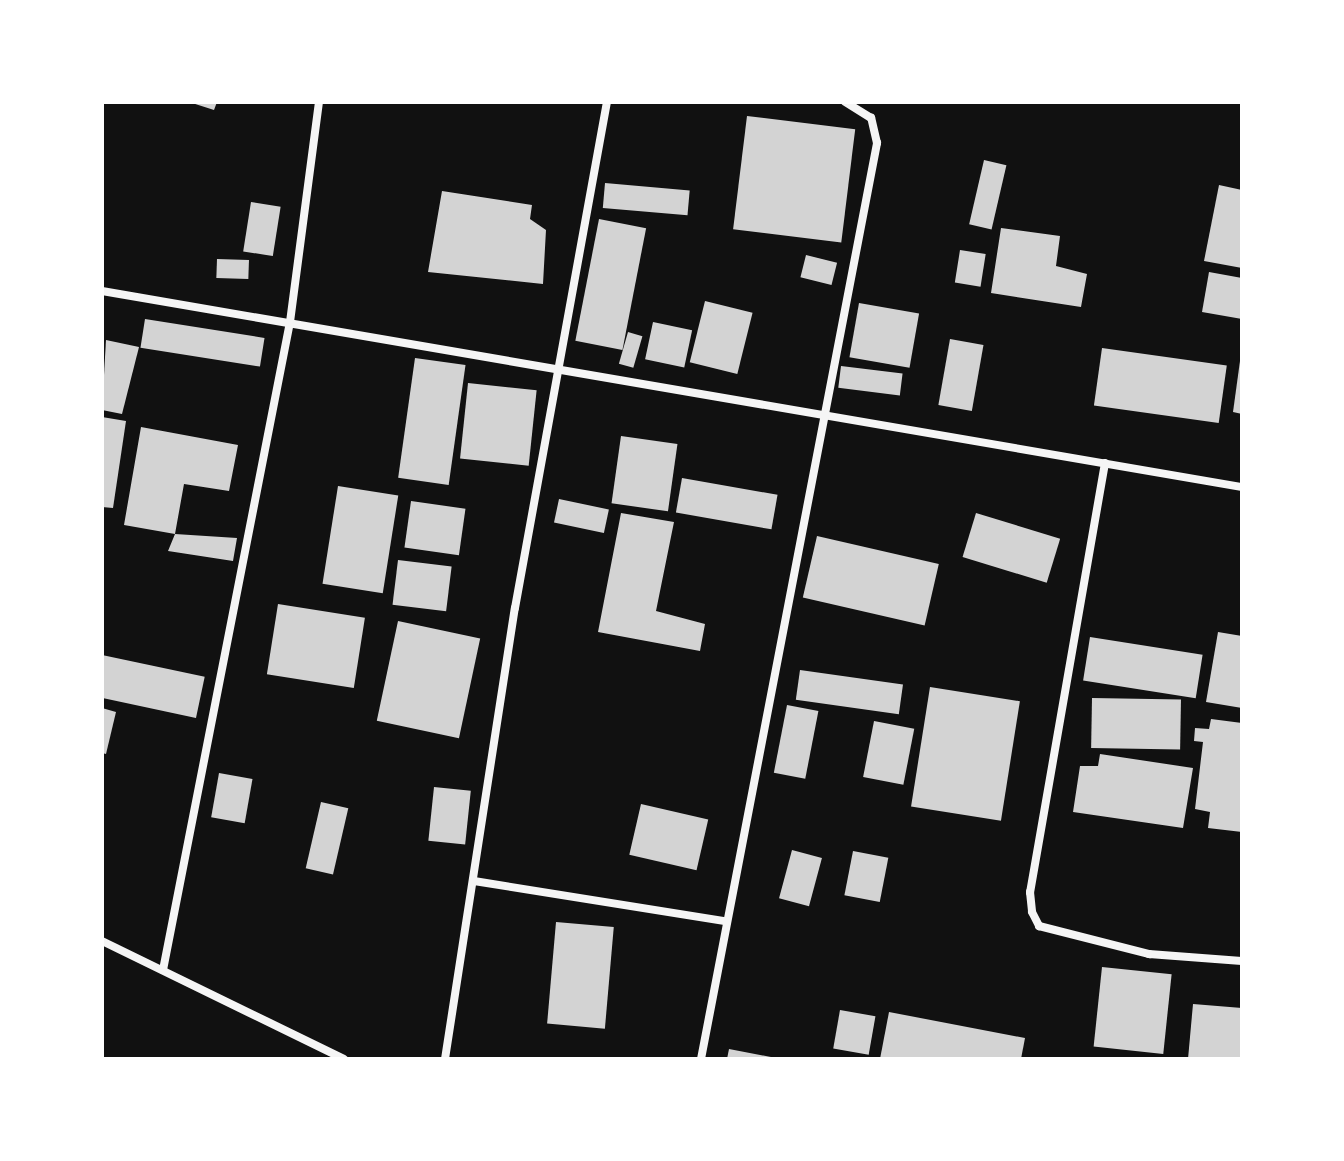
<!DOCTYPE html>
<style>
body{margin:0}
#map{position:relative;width:1344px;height:1161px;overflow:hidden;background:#111;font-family:"Exo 2",sans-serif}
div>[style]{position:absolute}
.building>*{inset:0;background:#d3d3d3;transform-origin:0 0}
.minor>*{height:8px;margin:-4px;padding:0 4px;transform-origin:4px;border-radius:4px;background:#f5f5f5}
span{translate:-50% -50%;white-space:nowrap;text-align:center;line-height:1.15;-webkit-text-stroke:8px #fff;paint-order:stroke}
.frame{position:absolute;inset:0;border:104px solid #fff;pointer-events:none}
</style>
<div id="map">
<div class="building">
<i style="clip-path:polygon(189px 102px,217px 102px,214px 110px)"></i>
<i style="left:747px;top:116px;width:109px;height:114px;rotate:7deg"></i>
<i style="left:984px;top:160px;width:23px;height:66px;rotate:13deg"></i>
<i style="left:605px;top:183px;width:85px;height:25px;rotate:5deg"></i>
<i style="clip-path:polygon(1219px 185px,1242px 190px,1242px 268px,1204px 261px)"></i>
<i style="clip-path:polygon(442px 191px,532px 205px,530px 219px,546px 230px,543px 284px,428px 272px)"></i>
<i style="left:251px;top:202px;width:30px;height:50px;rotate:9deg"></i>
<i style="left:599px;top:219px;width:48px;height:124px;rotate:11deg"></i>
<i style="clip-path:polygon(1001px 228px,1060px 236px,1056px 266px,1087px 274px,1081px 307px,991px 293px)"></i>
<i style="left:960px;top:250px;width:26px;height:33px;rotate:9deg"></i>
<i style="left:806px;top:255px;width:32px;height:23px;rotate:14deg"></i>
<i style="left:217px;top:259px;width:32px;height:19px;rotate:2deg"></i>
<i style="clip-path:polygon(1209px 272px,1242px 278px,1242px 319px,1202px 312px)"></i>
<i style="left:705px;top:301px;width:49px;height:63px;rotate:14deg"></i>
<i style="left:859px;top:303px;width:61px;height:55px;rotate:10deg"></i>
<i style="left:145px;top:319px;width:121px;height:29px;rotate:9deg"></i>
<i style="left:653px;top:322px;width:40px;height:38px;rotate:12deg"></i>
<i style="left:628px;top:332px;width:15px;height:33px;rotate:16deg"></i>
<i style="left:950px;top:339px;width:34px;height:67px;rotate:10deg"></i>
<i style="clip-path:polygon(106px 340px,139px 347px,122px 414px,102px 410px)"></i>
<i style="left:1102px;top:348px;width:126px;height:58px;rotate:8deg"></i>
<i style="left:415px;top:358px;width:51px;height:121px;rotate:8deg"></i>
<i style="clip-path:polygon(1240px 361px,1242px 361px,1242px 414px,1233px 412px)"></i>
<i style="left:841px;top:366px;width:62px;height:22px;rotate:7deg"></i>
<i style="left:468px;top:383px;width:69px;height:76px;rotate:6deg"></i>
<i style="clip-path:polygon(102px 417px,126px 421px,113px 508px,102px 507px)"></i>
<i style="clip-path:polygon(141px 427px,238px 445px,229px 491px,184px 484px,175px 534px,237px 538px,233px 561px,168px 551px,175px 534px,124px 525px)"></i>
<i style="left:621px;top:436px;width:57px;height:68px;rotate:8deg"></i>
<i style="left:682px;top:478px;width:97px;height:35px;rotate:10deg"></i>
<i style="left:338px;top:486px;width:61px;height:99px;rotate:9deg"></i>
<i style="left:559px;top:499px;width:51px;height:24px;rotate:12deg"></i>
<i style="left:411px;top:501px;width:55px;height:47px;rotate:8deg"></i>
<i style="clip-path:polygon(621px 513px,674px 522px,656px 611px,705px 624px,700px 651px,598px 632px)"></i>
<i style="left:976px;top:513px;width:88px;height:46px;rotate:17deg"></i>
<i style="left:817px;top:536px;width:125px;height:63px;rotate:13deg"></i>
<i style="left:398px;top:560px;width:54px;height:45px;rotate:7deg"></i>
<i style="left:278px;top:604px;width:88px;height:71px;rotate:9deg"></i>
<i style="left:398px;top:621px;width:84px;height:102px;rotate:12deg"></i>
<i style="clip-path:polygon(1218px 632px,1242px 636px,1242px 708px,1206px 702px)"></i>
<i style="left:1090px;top:637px;width:114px;height:44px;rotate:9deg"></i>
<i style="left:102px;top:655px;width:105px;height:42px;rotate:12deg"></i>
<i style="left:800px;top:670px;width:104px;height:30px;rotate:8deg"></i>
<i style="left:930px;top:687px;width:91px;height:121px;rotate:9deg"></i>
<i style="left:1092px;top:698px;width:89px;height:50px;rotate:1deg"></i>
<i style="left:787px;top:705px;width:32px;height:69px;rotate:11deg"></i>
<i style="clip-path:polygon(102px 708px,116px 712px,106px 754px,102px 753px)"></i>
<i style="clip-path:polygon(1211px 719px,1242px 723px,1242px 832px,1208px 828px,1210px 812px,1195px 809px,1203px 742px,1194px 741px,1195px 728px,1209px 729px)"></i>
<i style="left:874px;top:721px;width:41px;height:57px;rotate:11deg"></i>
<i style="clip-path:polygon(1100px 754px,1193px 768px,1183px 828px,1073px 812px,1080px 766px,1098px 766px)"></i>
<i style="left:219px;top:773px;width:34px;height:45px;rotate:10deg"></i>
<i style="left:434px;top:787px;width:37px;height:54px;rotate:6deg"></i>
<i style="left:321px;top:802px;width:28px;height:68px;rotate:13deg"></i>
<i style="left:641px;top:804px;width:69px;height:52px;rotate:13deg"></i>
<i style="left:792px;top:850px;width:31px;height:50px;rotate:15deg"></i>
<i style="left:853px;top:851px;width:36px;height:45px;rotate:11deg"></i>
<i style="left:556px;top:922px;width:58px;height:102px;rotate:5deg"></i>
<i style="left:1102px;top:967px;width:70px;height:80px;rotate:6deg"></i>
<i style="clip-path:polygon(1193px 1004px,1242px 1008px,1242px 1059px,1188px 1059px)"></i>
<i style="left:840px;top:1010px;width:36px;height:39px;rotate:10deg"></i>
<i style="clip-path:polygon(889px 1012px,1025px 1038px,1021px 1059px,880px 1059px)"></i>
<i style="clip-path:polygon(729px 1049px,776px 1058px,776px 1059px,727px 1059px)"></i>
</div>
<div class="minor">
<i style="left:102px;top:291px;width:1157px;rotate:9.76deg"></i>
<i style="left:1105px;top:463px;width:436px;rotate:99.9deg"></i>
<i style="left:1030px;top:892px;width:20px;rotate:84deg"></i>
<i style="left:1032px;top:912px;width:16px;rotate:63deg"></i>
<i style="left:1039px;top:926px;width:114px;rotate:14.3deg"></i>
<i style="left:1149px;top:954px;width:93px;rotate:4.3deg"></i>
<i style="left:474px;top:881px;width:254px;rotate:9.1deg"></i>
<i style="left:102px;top:941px;width:269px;rotate:26deg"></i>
<i style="left:163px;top:970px;width:660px;rotate:-78.91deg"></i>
<i style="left:290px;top:322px;width:222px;rotate:-82.5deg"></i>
<i style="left:445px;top:1059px;width:456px;rotate:-81.2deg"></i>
<i style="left:515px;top:608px;width:514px;rotate:-79.7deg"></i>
<i style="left:701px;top:1059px;width:933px;rotate:-79.12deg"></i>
<i style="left:877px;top:143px;width:26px;rotate:-103deg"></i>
<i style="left:871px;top:118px;width:31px;rotate:-148deg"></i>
</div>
<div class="frame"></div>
</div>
